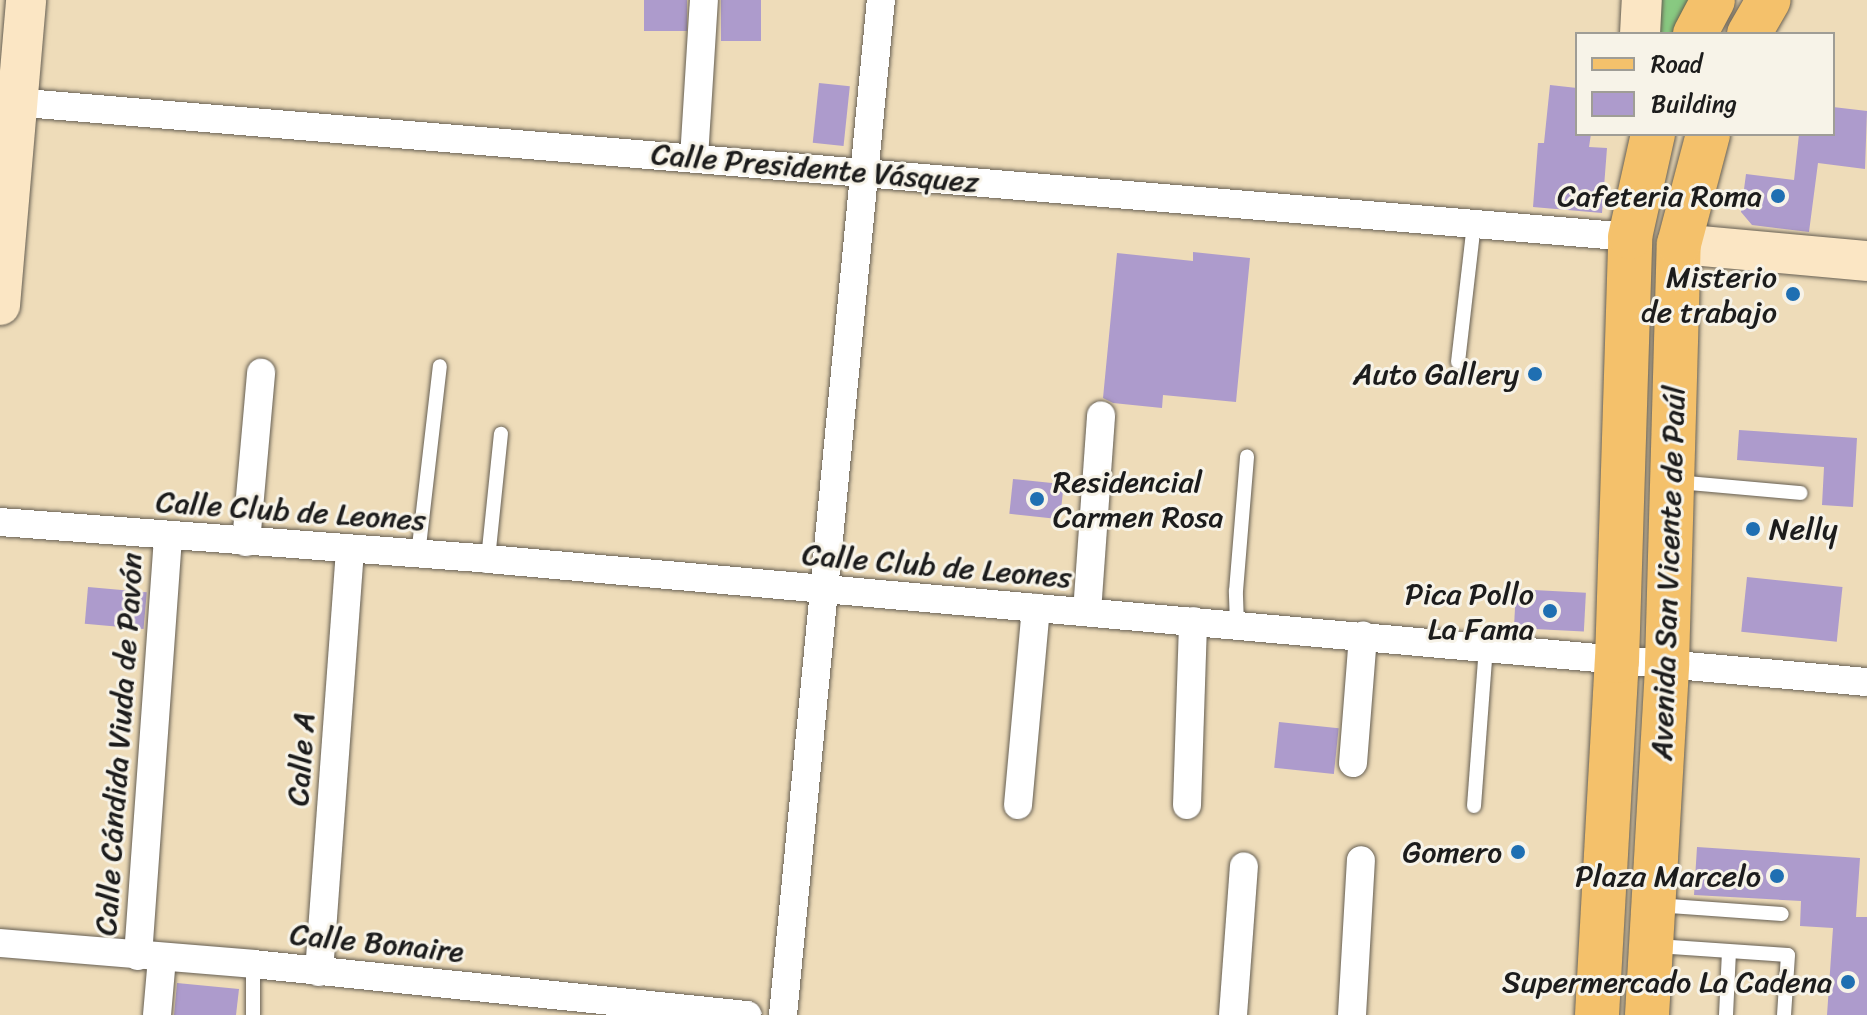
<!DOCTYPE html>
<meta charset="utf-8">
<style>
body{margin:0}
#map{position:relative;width:1867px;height:1015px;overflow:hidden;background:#eedcb9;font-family:Sriracha,sans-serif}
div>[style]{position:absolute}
.green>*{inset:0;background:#88c981}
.building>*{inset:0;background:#ad9bcc;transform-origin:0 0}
.roads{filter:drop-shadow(0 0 2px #665f53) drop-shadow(0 0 2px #665f53)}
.lane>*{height:14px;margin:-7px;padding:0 7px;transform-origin:7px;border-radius:7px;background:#fff}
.street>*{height:28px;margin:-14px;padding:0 14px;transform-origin:14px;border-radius:14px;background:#fff}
.secondary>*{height:40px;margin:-20px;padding:0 20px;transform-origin:20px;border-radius:20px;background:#fbe6c4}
.primary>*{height:44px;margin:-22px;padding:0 22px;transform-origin:22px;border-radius:22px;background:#f4c16b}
.dots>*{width:22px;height:22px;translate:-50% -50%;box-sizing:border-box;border:4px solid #f7f3e8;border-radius:50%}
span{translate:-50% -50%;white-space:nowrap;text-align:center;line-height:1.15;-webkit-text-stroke:6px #f7f3e8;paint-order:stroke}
.street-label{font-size:30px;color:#1c1c1c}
.poi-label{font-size:30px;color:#1c1c1c}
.right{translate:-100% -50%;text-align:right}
.left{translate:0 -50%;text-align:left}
.legend{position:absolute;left:1575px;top:32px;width:260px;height:104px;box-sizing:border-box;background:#f7f3e8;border:2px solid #9f9d96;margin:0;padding:10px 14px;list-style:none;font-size:24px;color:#1c1c1c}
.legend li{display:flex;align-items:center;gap:16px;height:40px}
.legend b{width:40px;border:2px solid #9f9d96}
</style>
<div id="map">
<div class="green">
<i style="clip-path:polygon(1656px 0,1694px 0,1674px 34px,1654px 34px)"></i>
</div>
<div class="building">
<i style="left:644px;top:0;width:43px;height:31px"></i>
<i style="left:721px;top:0;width:40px;height:41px"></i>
<i style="left:819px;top:83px;width:31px;height:60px;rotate:6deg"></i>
<i style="clip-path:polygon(1550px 85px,1577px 88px,1577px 134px,1591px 134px,1589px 147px,1607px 148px,1602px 213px,1533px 207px,1538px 143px,1544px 143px)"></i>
<i style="clip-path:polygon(1833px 107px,1867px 111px,1865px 169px,1818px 163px,1809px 232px,1752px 225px,1741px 212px,1746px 174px,1794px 180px,1799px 134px,1833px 134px)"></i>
<i style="clip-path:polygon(1193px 252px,1250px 258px,1236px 402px,1163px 395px,1162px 408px,1113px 403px,1103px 398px,1117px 253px,1193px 261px)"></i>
<i style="clip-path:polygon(1739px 430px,1857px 438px,1853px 507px,1822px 505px,1824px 467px,1737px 460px)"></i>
<i style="left:1013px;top:479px;width:51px;height:35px;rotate:6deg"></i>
<i style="left:1747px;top:577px;width:96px;height:55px;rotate:6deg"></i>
<i style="left:88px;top:587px;width:59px;height:37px;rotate:5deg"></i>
<i style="left:1516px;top:589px;width:70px;height:39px;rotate:3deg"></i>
<i style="left:1279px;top:722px;width:60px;height:46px;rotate:6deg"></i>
<i style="clip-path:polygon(1697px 847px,1860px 858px,1856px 917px,1867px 917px,1867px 1015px,1827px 1015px,1833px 928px,1800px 926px,1801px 901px,1694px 895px)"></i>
<i style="clip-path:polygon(177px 983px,239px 989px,236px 1015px,174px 1015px)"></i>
</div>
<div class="roads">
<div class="lane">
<i style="left:1458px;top:362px;width:140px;rotate:-83.4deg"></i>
<i style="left:1677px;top:482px;width:124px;rotate:5.1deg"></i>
<i style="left:418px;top:555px;width:190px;rotate:-83.4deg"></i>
<i style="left:488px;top:559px;width:126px;rotate:-84.1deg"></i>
<i style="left:1237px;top:625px;width:34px;rotate:-92deg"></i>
<i style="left:1236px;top:591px;width:135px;rotate:-85.3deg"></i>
<i style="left:1474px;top:806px;width:159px;rotate:-85.7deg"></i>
<i style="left:1656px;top:905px;width:126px;rotate:4.1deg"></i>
<i style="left:1657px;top:946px;width:131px;rotate:3.9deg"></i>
<i style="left:1788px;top:955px;width:60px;rotate:93.8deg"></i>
<i style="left:253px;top:1015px;width:51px;rotate:-90deg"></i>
<i style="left:1726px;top:1015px;width:63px;rotate:-87.3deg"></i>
</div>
<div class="street">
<i style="left:1px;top:101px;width:1635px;rotate:4.77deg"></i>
<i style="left:694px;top:158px;width:158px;rotate:-86.4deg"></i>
<i style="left:0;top:522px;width:489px;rotate:4.3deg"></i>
<i style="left:488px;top:559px;width:1384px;rotate:5.1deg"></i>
<i style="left:246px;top:542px;width:170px;rotate:-84.9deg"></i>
<i style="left:1087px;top:612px;width:197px;rotate:-85.9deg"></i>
<i style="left:1353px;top:763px;width:128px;rotate:-85.5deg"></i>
<i style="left:1018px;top:805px;width:198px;rotate:-84.8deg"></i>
<i style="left:1187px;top:805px;width:184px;rotate:-88.1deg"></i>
<i style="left:0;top:943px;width:254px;rotate:4.7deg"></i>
<i style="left:253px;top:964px;width:497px;rotate:5.9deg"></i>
<i style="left:138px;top:956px;width:421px;rotate:-85.9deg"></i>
<i style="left:319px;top:972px;width:422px;rotate:-85.8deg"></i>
<i style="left:157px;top:1015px;width:57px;rotate:-85deg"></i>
<i style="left:783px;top:1015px;width:1020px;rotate:-84.49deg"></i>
<i style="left:1233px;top:1015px;width:149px;rotate:-85.8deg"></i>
<i style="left:1352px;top:1015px;width:155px;rotate:-86.7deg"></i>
</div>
<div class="secondary">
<i style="left:1640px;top:34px;width:34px;rotate:-87deg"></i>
<i style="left:1679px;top:244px;width:189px;rotate:5.2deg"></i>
<i style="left:0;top:305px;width:306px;rotate:-85.1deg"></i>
</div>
<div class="primary">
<i style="left:1695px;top:34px;width:38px;rotate:-62deg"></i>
<i style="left:1749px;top:34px;width:39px;rotate:-60deg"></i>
<i style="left:1597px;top:1015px;width:355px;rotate:-86.8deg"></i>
<i style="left:1617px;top:661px;width:424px;rotate:-88.2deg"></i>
<i style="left:1630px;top:237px;width:106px;rotate:-77.4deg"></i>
<i style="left:1647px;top:1015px;width:352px;rotate:-86.7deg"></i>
<i style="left:1667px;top:664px;width:420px;rotate:-88.4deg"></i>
<i style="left:1679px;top:244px;width:114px;rotate:-75.2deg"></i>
</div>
</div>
<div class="dots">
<i style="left:1778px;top:196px;background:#1f6fb2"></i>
<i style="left:1793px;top:294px;background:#1f6fb2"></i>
<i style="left:1535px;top:374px;background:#1f6fb2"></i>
<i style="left:1037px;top:499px;background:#1f6fb2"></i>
<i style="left:1753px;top:529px;background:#1f6fb2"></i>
<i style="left:1550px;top:611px;background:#1f6fb2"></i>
<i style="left:1518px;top:852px;background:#1f6fb2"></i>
<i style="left:1777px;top:876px;background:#1f6fb2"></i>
<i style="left:1848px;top:982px;background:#1f6fb2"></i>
</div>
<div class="street-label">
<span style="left:815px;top:168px;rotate:5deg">Calle Presidente Vásquez</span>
<span style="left:291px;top:511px;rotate:4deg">Calle Club de Leones</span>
<span style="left:937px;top:566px;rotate:5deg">Calle Club de Leones</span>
<span style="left:1668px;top:573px;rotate:-88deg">Avenida San Vicente de Paúl</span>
<span style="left:119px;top:744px;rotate:-86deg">Calle Cándida Viuda de Pavón</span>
<span style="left:301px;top:759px;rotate:-86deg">Calle A</span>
<span style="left:377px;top:943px;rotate:6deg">Calle Bonaire</span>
</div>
<div class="poi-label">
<span class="right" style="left:1762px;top:196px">Cafeteria Roma</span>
<span class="right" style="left:1777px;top:294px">Misterio<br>de trabajo</span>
<span class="right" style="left:1519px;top:374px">Auto Gallery</span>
<span class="left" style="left:1053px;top:499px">Residencial<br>Carmen Rosa</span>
<span class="left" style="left:1769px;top:529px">Nelly</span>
<span class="right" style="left:1534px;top:611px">Pica Pollo<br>La Fama</span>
<span class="right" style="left:1502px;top:852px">Gomero</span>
<span class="right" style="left:1761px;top:876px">Plaza Marcelo</span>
<span class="right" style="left:1832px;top:982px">Supermercado La Cadena</span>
</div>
<ul class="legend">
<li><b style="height:10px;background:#f4c16b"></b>Road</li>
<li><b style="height:22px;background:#ad9bcc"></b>Building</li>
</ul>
</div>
